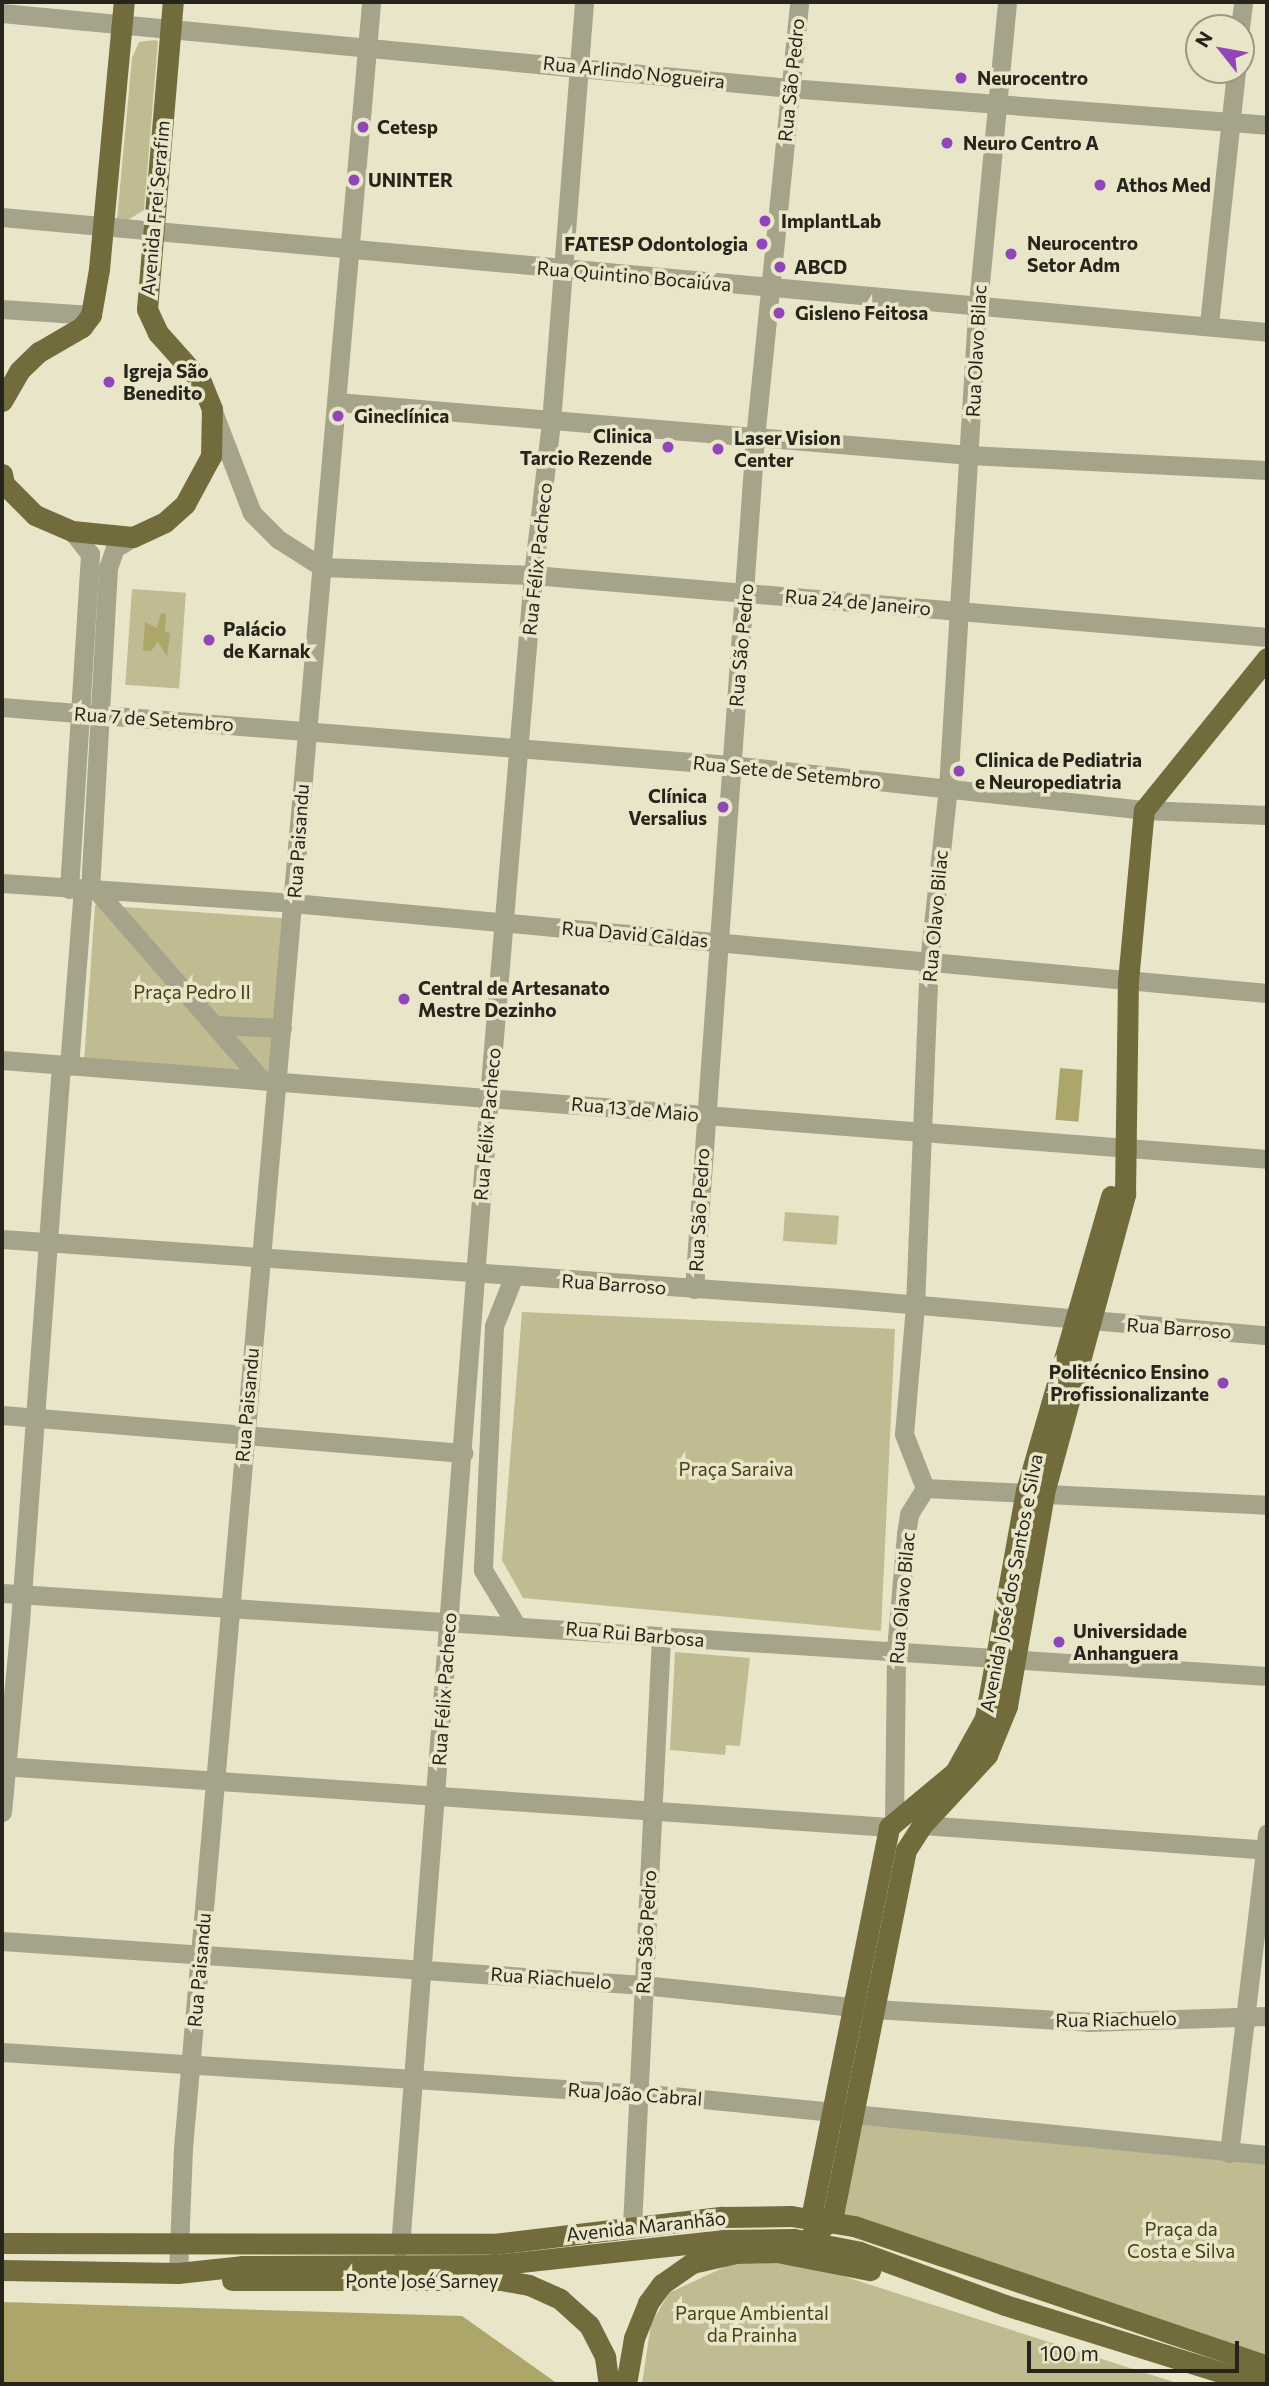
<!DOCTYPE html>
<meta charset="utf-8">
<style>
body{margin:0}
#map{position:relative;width:1269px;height:2386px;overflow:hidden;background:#e8e5c9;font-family:Commissioner,sans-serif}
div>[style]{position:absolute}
.green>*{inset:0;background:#c0bb91;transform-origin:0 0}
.water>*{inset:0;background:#ada66b;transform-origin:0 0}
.minor>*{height:19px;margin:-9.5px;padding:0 9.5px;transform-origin:9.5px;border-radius:9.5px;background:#a5a389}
.major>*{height:21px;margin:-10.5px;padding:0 10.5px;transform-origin:10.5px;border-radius:10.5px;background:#726c3d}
.dots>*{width:19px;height:19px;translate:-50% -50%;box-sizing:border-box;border:4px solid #e8e5c9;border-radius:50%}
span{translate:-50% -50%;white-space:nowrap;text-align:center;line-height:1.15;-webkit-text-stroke:7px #e8e5c9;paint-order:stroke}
.street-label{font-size:19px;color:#27251b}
.poi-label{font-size:19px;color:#27251b;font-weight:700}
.left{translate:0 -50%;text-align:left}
.right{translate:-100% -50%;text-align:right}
.park-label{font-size:19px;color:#484213}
.frame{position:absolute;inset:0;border:4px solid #27251b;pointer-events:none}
.north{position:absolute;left:1185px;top:14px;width:70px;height:70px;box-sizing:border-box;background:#e8e5c9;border:2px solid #9b9883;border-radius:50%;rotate:301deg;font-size:19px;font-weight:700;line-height:28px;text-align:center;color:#27251b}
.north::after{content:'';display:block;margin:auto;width:24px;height:32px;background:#9046b8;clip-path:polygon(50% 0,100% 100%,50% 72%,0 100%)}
.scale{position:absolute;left:1027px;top:2341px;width:212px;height:32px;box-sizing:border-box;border:4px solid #27251b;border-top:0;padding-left:9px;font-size:21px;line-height:24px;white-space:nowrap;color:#27251b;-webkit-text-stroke:5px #e8e5c9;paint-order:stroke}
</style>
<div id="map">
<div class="green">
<i style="clip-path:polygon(154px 40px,158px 41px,144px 210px,125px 222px,117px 220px,132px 58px,139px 42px)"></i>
<i style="left:132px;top:589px;width:54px;height:96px;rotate:4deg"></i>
<i style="left:95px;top:905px;width:192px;height:161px;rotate:4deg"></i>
<i style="left:785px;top:1212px;width:54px;height:29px;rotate:4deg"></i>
<i style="clip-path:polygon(522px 1312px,895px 1329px,881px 1631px,523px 1598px,502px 1560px)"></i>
<i style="clip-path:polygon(675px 1652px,750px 1658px,740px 1746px,726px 1745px,725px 1755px,670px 1750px)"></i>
<i style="clip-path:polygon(860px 2121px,1267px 2163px,1267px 2358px,841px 2218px)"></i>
<i style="clip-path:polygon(776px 2262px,821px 2269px,1180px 2384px,642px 2384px,651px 2324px,669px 2293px,731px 2264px)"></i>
</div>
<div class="water">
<i style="clip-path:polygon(161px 613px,166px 614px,165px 632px,170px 633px,167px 657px,158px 642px,151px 651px,143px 650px,145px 622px,157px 628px)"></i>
<i style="left:1060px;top:1068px;width:23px;height:52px;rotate:5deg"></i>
<i style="clip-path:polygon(2px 2302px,462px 2316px,558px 2384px,2px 2384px)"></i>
</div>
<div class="minor">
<i style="left:2px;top:13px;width:791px;rotate:5.44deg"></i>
<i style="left:789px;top:88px;width:479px;rotate:4.4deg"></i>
<i style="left:1240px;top:28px;width:26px;rotate:-83deg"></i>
<i style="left:2px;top:217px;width:1270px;rotate:5.19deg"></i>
<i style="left:2px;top:309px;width:89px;rotate:3.9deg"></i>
<i style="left:1209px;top:324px;width:255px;rotate:-83.9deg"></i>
<i style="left:337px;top:402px;width:635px;rotate:4.79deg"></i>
<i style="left:970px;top:455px;width:297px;rotate:2.9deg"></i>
<i style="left:212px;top:409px;width:111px;rotate:69deg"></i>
<i style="left:252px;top:513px;width:37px;rotate:45deg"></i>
<i style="left:278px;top:539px;width:52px;rotate:32.5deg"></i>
<i style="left:322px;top:567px;width:211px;rotate:2.2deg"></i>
<i style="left:533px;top:575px;width:737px;rotate:4.83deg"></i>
<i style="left:2px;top:707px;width:730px;rotate:4.56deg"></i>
<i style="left:730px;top:765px;width:416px;rotate:6.2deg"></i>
<i style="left:1144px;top:810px;width:123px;rotate:2.3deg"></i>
<i style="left:2px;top:883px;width:292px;rotate:3.9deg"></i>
<i style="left:293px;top:903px;width:978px;rotate:5.28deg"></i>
<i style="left:69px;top:889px;width:336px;rotate:-86.4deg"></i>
<i style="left:90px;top:554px;width:29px;rotate:-128deg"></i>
<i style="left:90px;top:890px;width:323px;rotate:-86.8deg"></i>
<i style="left:108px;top:568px;width:21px;rotate:-71deg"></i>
<i style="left:115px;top:548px;width:21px;rotate:-31deg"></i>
<i style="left:97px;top:891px;width:251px;rotate:48.9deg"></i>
<i style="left:215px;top:1025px;width:67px;rotate:2.6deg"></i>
<i style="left:2px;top:1060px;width:1269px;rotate:4.47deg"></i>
<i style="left:69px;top:1066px;width:177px;rotate:-85.5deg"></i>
<i style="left:2px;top:1239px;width:840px;rotate:4.03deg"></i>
<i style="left:840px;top:1298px;width:429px;rotate:5deg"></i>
<i style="left:513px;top:1278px;width:52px;rotate:111.6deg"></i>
<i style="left:494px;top:1326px;width:244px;rotate:92.6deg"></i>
<i style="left:483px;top:1570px;width:62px;rotate:58.9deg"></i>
<i style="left:694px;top:1289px;width:853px;rotate:-85.9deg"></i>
<i style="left:755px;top:438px;width:438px;rotate:-84.2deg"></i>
<i style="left:2px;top:1415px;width:463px;rotate:4.7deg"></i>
<i style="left:925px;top:1488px;width:342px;rotate:2.8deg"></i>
<i style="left:2px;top:1593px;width:1268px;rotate:3.75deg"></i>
<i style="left:2px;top:1766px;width:889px;rotate:3.93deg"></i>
<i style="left:2px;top:1812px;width:191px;rotate:-84.6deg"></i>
<i style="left:20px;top:1622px;width:559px;rotate:-85.79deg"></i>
<i style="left:894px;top:1821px;width:172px;rotate:-89.3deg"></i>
<i style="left:896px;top:1649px;width:115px;rotate:-85deg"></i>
<i style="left:906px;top:1534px;width:20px;rotate:-81deg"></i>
<i style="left:909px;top:1514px;width:31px;rotate:-58deg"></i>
<i style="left:925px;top:1488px;width:58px;rotate:-111.3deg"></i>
<i style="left:904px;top:1434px;width:128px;rotate:-85.1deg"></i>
<i style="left:915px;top:1306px;width:344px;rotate:-87.7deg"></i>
<i style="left:929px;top:962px;width:175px;rotate:-83.8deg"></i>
<i style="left:948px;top:788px;width:485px;rotate:-86.5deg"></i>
<i style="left:978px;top:304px;width:303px;rotate:-84.5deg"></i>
<i style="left:922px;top:1825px;width:346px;rotate:4.1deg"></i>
<i style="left:2px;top:1941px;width:643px;rotate:3.93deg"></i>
<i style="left:643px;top:1985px;width:231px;rotate:6deg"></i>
<i style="left:873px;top:2009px;width:216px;rotate:3.4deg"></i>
<i style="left:1089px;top:2022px;width:178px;rotate:-1.9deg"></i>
<i style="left:2px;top:2052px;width:671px;rotate:3.76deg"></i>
<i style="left:672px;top:2096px;width:598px;rotate:5.66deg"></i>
<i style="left:1229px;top:2153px;width:322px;rotate:-83.2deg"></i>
<i style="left:632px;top:2226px;width:589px;rotate:-87.18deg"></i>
<i style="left:400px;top:2247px;width:1154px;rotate:-85.58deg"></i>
<i style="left:489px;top:1096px;width:523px;rotate:-85.17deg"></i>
<i style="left:533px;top:575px;width:154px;rotate:-83.3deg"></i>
<i style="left:551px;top:422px;width:421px;rotate:-85.5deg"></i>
<i style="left:178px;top:2273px;width:125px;rotate:-87.7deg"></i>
<i style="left:183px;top:2148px;width:2154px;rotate:-84.99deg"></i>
</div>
<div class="major">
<i style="left:2px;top:401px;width:34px;rotate:-60deg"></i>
<i style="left:19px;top:371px;width:28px;rotate:-44deg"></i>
<i style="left:39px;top:352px;width:50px;rotate:-30.2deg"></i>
<i style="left:82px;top:327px;width:15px;rotate:-53deg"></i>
<i style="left:91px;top:315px;width:47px;rotate:-80.1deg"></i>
<i style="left:99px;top:269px;width:268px;rotate:-84.7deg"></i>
<i style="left:2px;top:474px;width:10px;rotate:79deg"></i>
<i style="left:4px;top:484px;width:44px;rotate:45deg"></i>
<i style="left:35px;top:515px;width:40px;rotate:23.4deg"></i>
<i style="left:72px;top:531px;width:61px;rotate:5.6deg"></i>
<i style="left:133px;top:537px;width:35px;rotate:-25deg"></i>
<i style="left:165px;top:522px;width:27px;rotate:-42deg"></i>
<i style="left:185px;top:504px;width:55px;rotate:-61.6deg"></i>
<i style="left:211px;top:456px;width:47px;rotate:-88.8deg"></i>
<i style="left:212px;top:409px;width:31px;rotate:-112deg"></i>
<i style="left:200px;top:380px;width:63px;rotate:-131.8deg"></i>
<i style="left:158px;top:333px;width:26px;rotate:-115deg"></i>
<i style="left:147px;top:309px;width:308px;rotate:-85.2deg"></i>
<i style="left:820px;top:2228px;width:13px;rotate:-132deg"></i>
<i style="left:811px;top:2218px;width:399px;rotate:-78.7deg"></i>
<i style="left:889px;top:1827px;width:86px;rotate:-39.8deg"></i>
<i style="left:955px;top:1772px;width:62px;rotate:-60.9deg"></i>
<i style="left:985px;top:1718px;width:231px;rotate:-79.8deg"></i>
<i style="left:1026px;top:1491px;width:307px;rotate:-73.9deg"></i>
<i style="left:806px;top:2240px;width:33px;rotate:-38deg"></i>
<i style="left:832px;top:2220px;width:377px;rotate:-78.7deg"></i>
<i style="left:906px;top:1850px;width:30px;rotate:-57deg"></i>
<i style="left:922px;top:1825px;width:96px;rotate:-47.1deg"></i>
<i style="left:987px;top:1755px;width:53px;rotate:-67.8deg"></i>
<i style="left:1007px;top:1706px;width:216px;rotate:-80.1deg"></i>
<i style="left:1044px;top:1493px;width:310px;rotate:-74.8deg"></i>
<i style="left:1125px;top:1194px;width:213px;rotate:-89.2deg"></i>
<i style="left:1128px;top:981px;width:172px;rotate:-84.7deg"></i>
<i style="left:1144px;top:810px;width:196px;rotate:-51deg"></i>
<i style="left:2px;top:2243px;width:492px;rotate:0.1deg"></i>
<i style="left:494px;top:2244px;width:230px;rotate:-6.8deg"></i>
<i style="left:722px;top:2217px;width:69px;rotate:-0.8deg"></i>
<i style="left:791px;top:2216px;width:64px;rotate:9deg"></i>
<i style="left:854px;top:2226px;width:436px;rotate:18.7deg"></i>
<i style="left:2px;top:2270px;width:176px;rotate:1deg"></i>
<i style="left:178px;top:2273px;width:64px;rotate:-6.2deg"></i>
<i style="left:242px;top:2266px;width:252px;rotate:-0.2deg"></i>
<i style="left:494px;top:2265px;width:230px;rotate:-6.2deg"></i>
<i style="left:723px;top:2240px;width:71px;rotate:-0.8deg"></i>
<i style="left:794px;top:2239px;width:67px;rotate:11.1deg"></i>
<i style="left:860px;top:2252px;width:154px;rotate:20.1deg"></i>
<i style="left:1005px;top:2305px;width:266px;rotate:17.3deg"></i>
<i style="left:232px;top:2280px;width:269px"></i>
<i style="left:501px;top:2280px;width:28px;rotate:10deg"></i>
<i style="left:529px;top:2285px;width:34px;rotate:24deg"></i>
<i style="left:560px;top:2299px;width:39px;rotate:42deg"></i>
<i style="left:589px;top:2325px;width:36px;rotate:63deg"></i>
<i style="left:605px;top:2357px;width:27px;rotate:82deg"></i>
<i style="left:626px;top:2384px;width:47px;rotate:-80.1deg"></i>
<i style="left:634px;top:2338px;width:38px;rotate:-68deg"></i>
<i style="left:648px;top:2303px;width:24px;rotate:-54deg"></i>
<i style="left:662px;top:2284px;width:37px;rotate:-35deg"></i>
<i style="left:692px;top:2263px;width:45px;rotate:-12.8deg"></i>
<i style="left:736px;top:2253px;width:41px;rotate:-1.4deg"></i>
<i style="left:777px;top:2252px;width:95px;rotate:11deg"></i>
</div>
<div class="dots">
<i style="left:961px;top:78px;background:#9046b8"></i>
<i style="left:363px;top:127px;background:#9046b8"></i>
<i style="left:947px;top:143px;background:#9046b8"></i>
<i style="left:354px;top:180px;background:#9046b8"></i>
<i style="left:1100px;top:185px;background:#9046b8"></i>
<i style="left:765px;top:221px;background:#9046b8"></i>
<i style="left:762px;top:244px;background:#9046b8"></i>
<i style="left:1011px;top:254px;background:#9046b8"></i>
<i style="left:780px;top:267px;background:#9046b8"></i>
<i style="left:779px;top:313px;background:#9046b8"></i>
<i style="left:109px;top:382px;background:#9046b8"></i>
<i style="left:338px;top:416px;background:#9046b8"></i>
<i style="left:668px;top:447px;background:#9046b8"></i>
<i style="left:718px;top:449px;background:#9046b8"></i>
<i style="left:209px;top:640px;background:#9046b8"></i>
<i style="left:959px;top:771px;background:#9046b8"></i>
<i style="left:723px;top:807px;background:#9046b8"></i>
<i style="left:404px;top:999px;background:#9046b8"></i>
<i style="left:1223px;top:1383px;background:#9046b8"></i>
<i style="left:1059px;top:1642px;background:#9046b8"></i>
</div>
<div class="street-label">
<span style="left:634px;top:72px;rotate:6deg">Rua Arlindo Nogueira</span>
<span style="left:791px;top:80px;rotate:-84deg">Rua São Pedro</span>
<span style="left:155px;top:208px;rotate:-85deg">Avenida Frei Serafim</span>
<span style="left:634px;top:276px;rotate:5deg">Rua Quintino Bocaiúva</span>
<span style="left:976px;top:351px;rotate:-87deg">Rua Olavo Bilac</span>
<span style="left:537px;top:559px;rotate:-84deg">Rua Félix Pacheco</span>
<span style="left:858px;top:602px;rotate:5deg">Rua 24 de Janeiro</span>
<span style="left:741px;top:645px;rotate:-85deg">Rua São Pedro</span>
<span style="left:154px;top:719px;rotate:4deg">Rua 7 de Setembro</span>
<span style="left:787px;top:772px;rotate:6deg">Rua Sete de Setembro</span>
<span style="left:298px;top:841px;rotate:-86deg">Rua Paisandu</span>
<span style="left:935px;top:916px;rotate:-85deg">Rua Olavo Bilac</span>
<span style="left:635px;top:934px;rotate:5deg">Rua David Caldas</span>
<span style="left:635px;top:1109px;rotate:5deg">Rua 13 de Maio</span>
<span style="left:487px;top:1124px;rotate:-85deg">Rua Félix Pacheco</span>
<span style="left:699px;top:1210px;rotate:-87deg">Rua São Pedro</span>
<span style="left:614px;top:1284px;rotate:4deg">Rua Barroso</span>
<span style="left:1179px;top:1328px;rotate:4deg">Rua Barroso</span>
<span style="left:247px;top:1405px;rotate:-85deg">Rua Paisandu</span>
<span style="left:1011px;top:1583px;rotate:-79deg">Avenida José dos Santos e Silva</span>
<span style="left:902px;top:1598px;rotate:-85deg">Rua Olavo Bilac</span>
<span style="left:635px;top:1634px;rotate:5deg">Rua Rui Barbosa</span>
<span style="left:444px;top:1689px;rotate:-86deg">Rua Félix Pacheco</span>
<span style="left:646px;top:1932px;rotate:-87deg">Rua São Pedro</span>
<span style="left:199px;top:1970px;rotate:-85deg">Rua Paisandu</span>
<span style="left:551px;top:1978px;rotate:4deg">Rua Riachuelo</span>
<span style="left:1116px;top:2019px;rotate:-1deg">Rua Riachuelo</span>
<span style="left:635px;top:2094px;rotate:4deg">Rua João Cabral</span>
<span style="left:646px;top:2226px;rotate:-6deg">Avenida Maranhão</span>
<span style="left:422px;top:2281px">Ponte José Sarney</span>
</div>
<div class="poi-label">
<span class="left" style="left:977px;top:78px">Neurocentro</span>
<span class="left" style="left:377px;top:127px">Cetesp</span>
<span class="left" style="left:963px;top:143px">Neuro Centro A</span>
<span class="left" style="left:368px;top:180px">UNINTER</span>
<span class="left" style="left:1116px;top:185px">Athos Med</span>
<span class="left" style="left:781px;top:221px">ImplantLab</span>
<span class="left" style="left:1027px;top:254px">Neurocentro<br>Setor Adm</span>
<span class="right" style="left:748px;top:244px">FATESP Odontologia</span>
<span class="left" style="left:794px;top:267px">ABCD</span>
<span class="left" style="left:795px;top:313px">Gisleno Feitosa</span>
<span class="left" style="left:123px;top:382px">Igreja São<br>Benedito</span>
<span class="left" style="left:354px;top:416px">Gineclínica</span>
<span class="right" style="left:652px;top:447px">Clinica<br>Tarcio Rezende</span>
<span class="left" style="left:734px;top:449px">Laser Vision<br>Center</span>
<span class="left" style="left:223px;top:640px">Palácio<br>de Karnak</span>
<span class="left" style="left:975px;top:771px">Clinica de Pediatria<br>e Neuropediatria</span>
<span class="right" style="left:707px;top:807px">Clínica<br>Versalius</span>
<span class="left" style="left:418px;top:999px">Central de Artesanato<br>Mestre Dezinho</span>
<span class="right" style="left:1209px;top:1383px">Politécnico Ensino<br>Profissionalizante</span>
<span class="left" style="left:1073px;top:1642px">Universidade<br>Anhanguera</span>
</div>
<div class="park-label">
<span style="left:192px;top:992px">Praça Pedro II</span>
<span style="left:736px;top:1469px">Praça Saraiva</span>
<span style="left:1181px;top:2240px">Praça da<br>Costa e Silva</span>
<span style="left:752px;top:2324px">Parque Ambiental<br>da Prainha</span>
</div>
<div class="frame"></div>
<div class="north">N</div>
<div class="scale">100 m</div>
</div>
